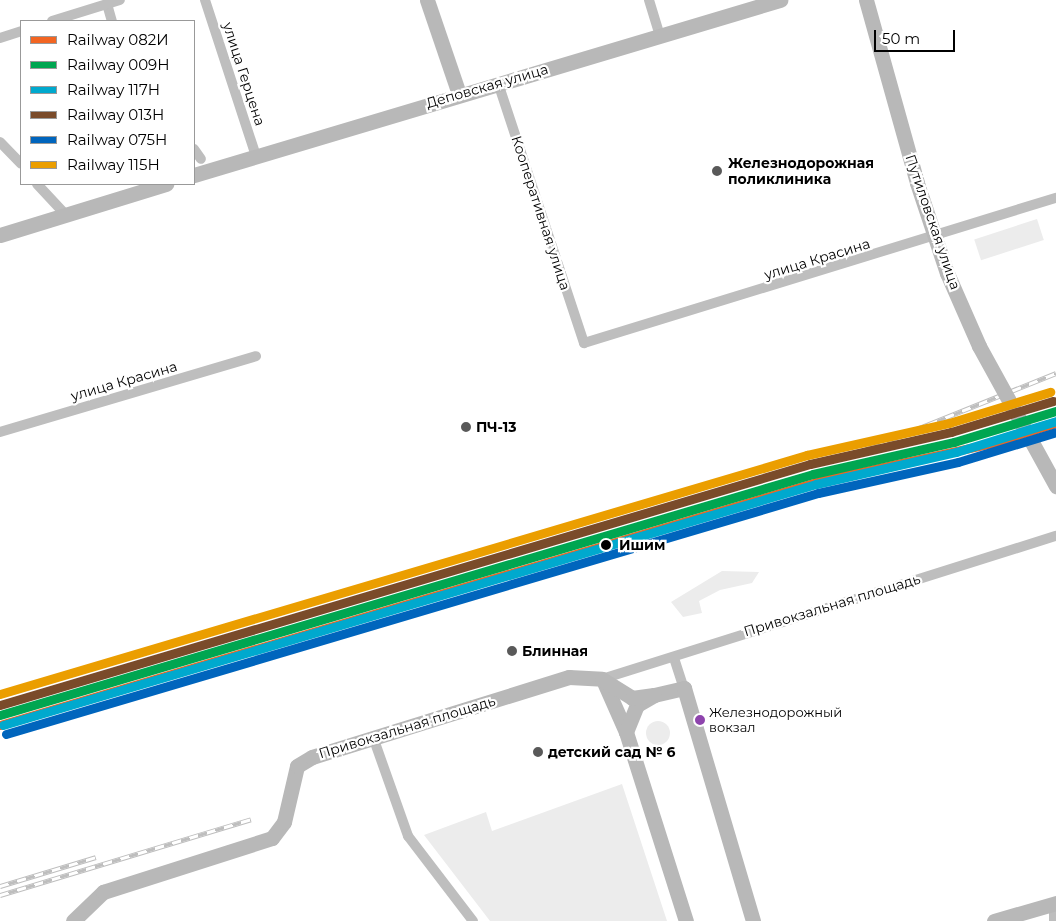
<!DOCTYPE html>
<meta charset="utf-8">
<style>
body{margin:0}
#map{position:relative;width:1056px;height:921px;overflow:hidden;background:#fff;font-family:Montserrat,sans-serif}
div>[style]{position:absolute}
.green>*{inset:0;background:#ececec;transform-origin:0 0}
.round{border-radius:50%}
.street>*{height:10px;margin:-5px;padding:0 5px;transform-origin:5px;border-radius:5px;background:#bebebe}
.secondary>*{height:15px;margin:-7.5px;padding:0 7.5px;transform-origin:7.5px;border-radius:7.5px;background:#b8b8b8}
.rail>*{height:5px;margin-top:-2.5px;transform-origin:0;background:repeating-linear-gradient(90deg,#fff 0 9px,#bebebe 0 18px);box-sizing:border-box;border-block:1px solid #bebebe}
.secondary-bridge>*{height:15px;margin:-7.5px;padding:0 7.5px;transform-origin:7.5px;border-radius:7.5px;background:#b8b8b8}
.rail-1>*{height:9px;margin:-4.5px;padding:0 4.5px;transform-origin:4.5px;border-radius:4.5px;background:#f26522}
.rail-2>*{height:9px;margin:-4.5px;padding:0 4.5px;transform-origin:4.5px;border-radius:4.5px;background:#00a651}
.rail-3>*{height:9px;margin:-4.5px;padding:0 4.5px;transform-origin:4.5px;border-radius:4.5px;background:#00a9ce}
.rail-4>*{height:9px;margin:-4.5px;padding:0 4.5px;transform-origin:4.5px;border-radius:4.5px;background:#7a4b2a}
.rail-5>*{height:9px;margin:-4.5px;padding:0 4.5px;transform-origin:4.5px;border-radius:4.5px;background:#0065bd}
.rail-6>*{height:9px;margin:-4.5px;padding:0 4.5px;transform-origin:4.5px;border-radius:4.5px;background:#eb9e00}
.dots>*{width:14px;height:14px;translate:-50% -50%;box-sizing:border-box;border:2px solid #fff;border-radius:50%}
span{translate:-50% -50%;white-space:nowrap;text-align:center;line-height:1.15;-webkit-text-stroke:4.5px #fff;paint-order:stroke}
.bus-label{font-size:13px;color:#000}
.left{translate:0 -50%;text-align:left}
.street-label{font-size:14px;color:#000}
.poi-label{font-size:14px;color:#000;font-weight:700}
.stop-label{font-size:14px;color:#000;font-weight:700}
.legend{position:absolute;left:20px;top:20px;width:175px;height:165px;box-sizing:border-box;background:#fff;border:1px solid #999;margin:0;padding:6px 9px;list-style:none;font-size:15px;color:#000}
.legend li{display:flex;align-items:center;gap:10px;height:25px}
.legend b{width:25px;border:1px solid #999}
.scale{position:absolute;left:874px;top:30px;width:81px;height:22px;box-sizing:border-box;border:2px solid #000;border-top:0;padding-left:6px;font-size:15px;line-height:18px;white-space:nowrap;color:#000;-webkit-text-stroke:4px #fff;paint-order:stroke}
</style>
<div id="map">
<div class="green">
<i style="left:1037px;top:219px;width:22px;height:66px;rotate:72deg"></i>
<i style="clip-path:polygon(722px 571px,759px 572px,752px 583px,720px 590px,699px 601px,702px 613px,683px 617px,671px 602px)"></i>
<i class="round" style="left:646px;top:721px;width:24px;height:24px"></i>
<i style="clip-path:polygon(622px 784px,667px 921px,490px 921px,424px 835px,486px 812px,492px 831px)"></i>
</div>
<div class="street">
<i style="left:205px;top:0;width:164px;rotate:71.9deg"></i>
<i style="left:649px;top:0;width:38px;rotate:73deg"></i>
<i style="left:107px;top:4px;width:18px;rotate:74deg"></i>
<i style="left:52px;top:21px;width:71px;rotate:-17.2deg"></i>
<i style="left:0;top:38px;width:22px;rotate:-18deg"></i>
<i style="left:498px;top:83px;width:274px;rotate:71.7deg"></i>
<i style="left:584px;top:343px;width:494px;rotate:-17.1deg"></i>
<i style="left:0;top:142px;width:30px;rotate:46deg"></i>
<i style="left:194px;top:149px;width:12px;rotate:55deg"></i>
<i style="left:37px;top:184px;width:41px;rotate:47deg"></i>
<i style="left:0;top:432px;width:267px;rotate:-16.5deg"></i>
<i style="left:674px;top:658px;width:32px;rotate:72deg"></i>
<i style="left:602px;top:679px;width:476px;rotate:-17.5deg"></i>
<i style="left:373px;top:737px;width:105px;rotate:70.5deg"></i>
<i style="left:408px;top:836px;width:107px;rotate:52.6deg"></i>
<i style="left:1054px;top:921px;width:17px;rotate:-90deg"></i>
</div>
<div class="secondary">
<i style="left:427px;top:0;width:99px;rotate:71.2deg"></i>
<i style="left:866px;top:0;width:190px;rotate:74.4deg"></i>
<i style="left:194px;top:175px;width:612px;rotate:-16.63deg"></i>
<i style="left:0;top:235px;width:174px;rotate:-17.1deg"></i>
<i style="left:603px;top:680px;width:57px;rotate:66.1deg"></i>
<i style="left:626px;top:732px;width:198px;rotate:72.4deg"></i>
<i style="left:626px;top:732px;width:29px;rotate:-68deg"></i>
<i style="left:637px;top:705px;width:20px;rotate:-30deg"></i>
<i style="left:654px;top:695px;width:31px;rotate:-13deg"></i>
<i style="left:684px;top:688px;width:243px;rotate:73.5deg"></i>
<i style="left:73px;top:921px;width:42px;rotate:-44deg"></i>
<i style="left:103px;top:892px;width:177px;rotate:-17.7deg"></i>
<i style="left:272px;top:838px;width:20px;rotate:-53deg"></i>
<i style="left:284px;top:822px;width:57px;rotate:-76.9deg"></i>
<i style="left:297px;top:766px;width:17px;rotate:-31deg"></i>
<i style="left:312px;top:757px;width:269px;rotate:-17.3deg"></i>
<i style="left:569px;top:677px;width:33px;rotate:3deg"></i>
<i style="left:602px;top:679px;width:36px;rotate:32deg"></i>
<i style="left:632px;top:698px;width:22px;rotate:-8deg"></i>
<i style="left:994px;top:921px;width:65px;rotate:-16.2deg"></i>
</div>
<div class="rail">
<i style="left:1026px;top:431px;width:31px;rotate:-11deg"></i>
<i style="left:862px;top:451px;width:209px;rotate:-21.9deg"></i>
<i style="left:0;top:886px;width:100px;rotate:-16.8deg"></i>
<i style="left:0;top:895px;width:262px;rotate:-16.8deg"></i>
</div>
<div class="secondary-bridge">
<i style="left:917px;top:183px;width:95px;rotate:71.6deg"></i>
<i style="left:947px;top:273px;width:80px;rotate:66.3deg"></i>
<i style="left:979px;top:346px;width:160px;rotate:61.2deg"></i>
</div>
<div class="rail-1">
<i style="left:0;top:725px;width:860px;rotate:-16.56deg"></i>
<i style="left:824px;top:480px;width:172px;rotate:-12.4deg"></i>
<i style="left:992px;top:443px;width:67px;rotate:-17.4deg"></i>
</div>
<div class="rail-2">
<i style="left:0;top:715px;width:848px;rotate:-16.51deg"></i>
<i style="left:813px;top:474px;width:145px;rotate:-12.8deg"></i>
<i style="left:954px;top:442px;width:107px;rotate:-16.9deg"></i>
</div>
<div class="rail-3">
<i style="left:3px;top:725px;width:848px;rotate:-16.51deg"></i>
<i style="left:816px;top:484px;width:144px;rotate:-12.9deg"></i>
<i style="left:956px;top:452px;width:105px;rotate:-17.2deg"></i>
</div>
<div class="rail-4">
<i style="left:0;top:705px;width:845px;rotate:-16.57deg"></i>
<i style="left:810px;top:464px;width:145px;rotate:-12.8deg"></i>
<i style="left:951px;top:432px;width:107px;rotate:-16.9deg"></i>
</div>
<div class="rail-5">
<i style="left:6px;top:734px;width:847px;rotate:-16.53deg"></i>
<i style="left:818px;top:493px;width:143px;rotate:-12.5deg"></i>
<i style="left:958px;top:462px;width:102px;rotate:-17deg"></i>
</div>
<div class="rail-6">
<i style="left:0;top:694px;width:842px;rotate:-16.5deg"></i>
<i style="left:807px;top:455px;width:146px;rotate:-12.7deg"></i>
<i style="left:949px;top:423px;width:106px;rotate:-17.1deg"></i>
</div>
<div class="dots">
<i style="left:717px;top:171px;background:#595959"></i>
<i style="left:466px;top:427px;background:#595959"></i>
<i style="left:606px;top:545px;background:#000"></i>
<i style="left:512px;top:651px;background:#595959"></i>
<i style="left:700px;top:720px;background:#8e44ad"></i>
<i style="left:538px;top:752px;background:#595959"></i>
</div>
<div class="bus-label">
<span class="left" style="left:709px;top:720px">Железнодорожный<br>вокзал</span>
</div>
<div class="street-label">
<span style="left:244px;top:74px;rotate:72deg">улица Герцена</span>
<span style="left:487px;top:86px;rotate:-16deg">Деповская улица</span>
<span style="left:541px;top:213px;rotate:72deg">Кооперативная улица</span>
<span style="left:933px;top:222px;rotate:71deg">Путиловская улица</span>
<span style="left:817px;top:259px;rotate:-17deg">улица Красина</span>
<span style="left:124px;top:381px;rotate:-16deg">улица Красина</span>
<span style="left:832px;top:605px;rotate:-17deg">Привокзальная площадь</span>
<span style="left:407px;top:727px;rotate:-17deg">Привокзальная площадь</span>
</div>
<div class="poi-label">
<span class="left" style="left:728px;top:171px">Железнодорожная<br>поликлиника</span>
<span class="left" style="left:476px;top:427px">ПЧ-13</span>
<span class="left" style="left:522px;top:651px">Блинная</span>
<span class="left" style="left:548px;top:752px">детский сад № 6</span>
</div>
<div class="stop-label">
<span class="left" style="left:619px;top:545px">Ишим</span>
</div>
<ul class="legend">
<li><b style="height:6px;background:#f26522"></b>Railway 082И</li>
<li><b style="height:6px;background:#00a651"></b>Railway 009Н</li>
<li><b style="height:6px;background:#00a9ce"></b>Railway 117Н</li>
<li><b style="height:6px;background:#7a4b2a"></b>Railway 013Н</li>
<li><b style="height:6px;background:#0065bd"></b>Railway 075Н</li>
<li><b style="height:6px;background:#eb9e00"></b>Railway 115Н</li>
</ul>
<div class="scale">50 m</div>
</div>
